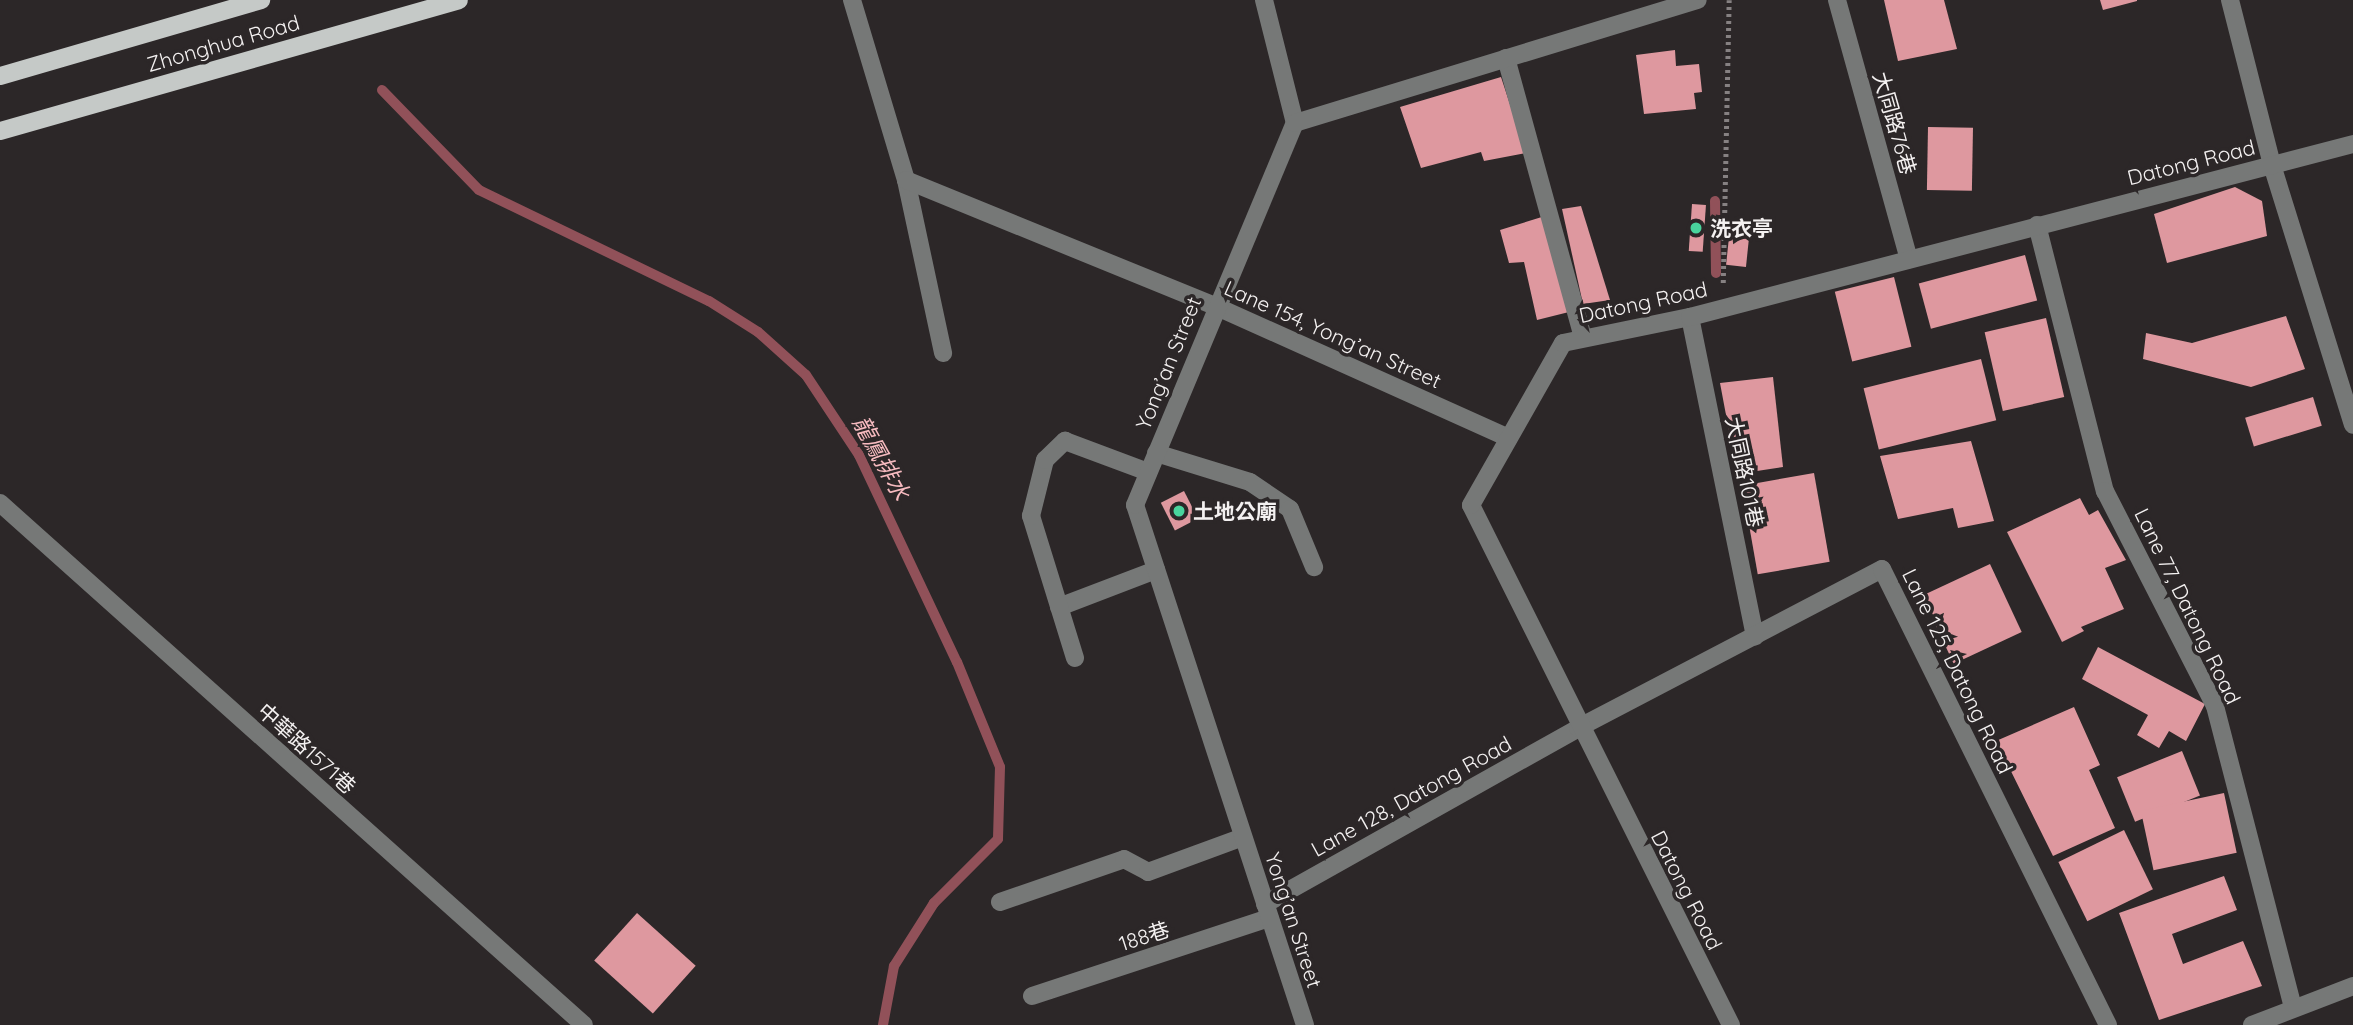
<!DOCTYPE html>
<meta charset="utf-8">
<style>
body{margin:0}
#map{position:relative;width:2353px;height:1025px;overflow:hidden;background:#2c2728;font-family:Quicksand,"Noto Sans TC",sans-serif}
div>[style]{position:absolute}
.stream>*{height:10px;margin:-5px;padding:0 5px;transform-origin:5px;border-radius:5px;background:#915159}
.building>*{inset:0;background:#de989f;transform-origin:0 0}
.path>*{height:4.5px;margin-top:-2.25px;transform-origin:0;background:repeating-linear-gradient(90deg,#868182 0 3.5px,transparent 0 7px)}
.minor>*{height:18px;margin:-9px;padding:0 9px;transform-origin:9px;border-radius:9px;background:#767877}
.major>*{height:18px;margin:-9px;padding:0 9px;transform-origin:9px;border-radius:9px;background:#c5c9c7}
.dots>*{width:19px;height:19px;translate:-50% -50%;box-sizing:border-box;border:4px solid #2c2728;border-radius:50%}
span{translate:-50% -50%;white-space:nowrap;text-align:center;line-height:1.15;-webkit-text-stroke:7px #2c2728;paint-order:stroke}
.street-label{font-size:21px;color:#f4f1f1}
.poi-label{font-size:21px;color:#f4f1f1;font-weight:700}
.left{translate:0 -50%;text-align:left}
.water-label{font-size:23px;color:#f7bbc0;font-style:italic}
</style>
<div id="map">
<div class="stream">
<i style="left:382px;top:90px;width:139px;rotate:45.9deg"></i>
<i style="left:479px;top:190px;width:255px;rotate:25.8deg"></i>
<i style="left:709px;top:301px;width:58px;rotate:32.3deg"></i>
<i style="left:758px;top:332px;width:64px;rotate:41.9deg"></i>
<i style="left:806px;top:375px;width:96px;rotate:56.5deg"></i>
<i style="left:859px;top:455px;width:229px;rotate:64.7deg"></i>
<i style="left:957px;top:662px;width:113px;rotate:67.7deg"></i>
<i style="left:1000px;top:767px;width:72px;rotate:91.6deg"></i>
<i style="left:998px;top:839px;width:91px;rotate:135deg"></i>
<i style="left:934px;top:903px;width:75px;rotate:122.4deg"></i>
<i style="left:894px;top:966px;width:60px;rotate:100.6deg"></i>
<i style="left:1715px;top:201px;width:72px;rotate:89.2deg"></i>
</div>
<div class="building">
<i style="clip-path:polygon(1884px 0,1944px 0,1957px 49px,1898px 61px)"></i>
<i style="clip-path:polygon(2100px 0,2137px 0,2137px 1px,2103px 10px)"></i>
<i style="clip-path:polygon(1675px 50px,1676px 66px,1699px 64px,1702px 92px,1694px 93px,1696px 109px,1644px 114px,1636px 55px)"></i>
<i style="clip-path:polygon(1501px 77px,1526px 153px,1484px 161px,1481px 152px,1421px 168px,1400px 107px)"></i>
<i style="left:1928px;top:127px;width:45px;height:63px;rotate:1deg"></i>
<i style="clip-path:polygon(2235px 187px,2262px 201px,2267px 236px,2167px 263px,2154px 214px)"></i>
<i style="left:1692px;top:204px;width:14px;height:47px;rotate:4deg"></i>
<i style="clip-path:polygon(1581px 206px,1610px 300px,1583px 304px,1562px 209px)"></i>
<i style="clip-path:polygon(1545px 216px,1569px 312px,1537px 320px,1524px 262px,1509px 263px,1500px 230px)"></i>
<i style="left:1729px;top:237px;width:20px;height:28px;rotate:6deg"></i>
<i style="left:2025px;top:255px;width:47px;height:110px;rotate:75deg"></i>
<i style="left:1894px;top:277px;width:72px;height:61px;rotate:76deg"></i>
<i style="clip-path:polygon(2286px 316px,2305px 369px,2251px 387px,2143px 359px,2146px 333px,2192px 343px)"></i>
<i style="left:2046px;top:318px;width:81px;height:63px;rotate:77deg"></i>
<i style="left:1981px;top:359px;width:63px;height:121px;rotate:76deg"></i>
<i style="clip-path:polygon(1773px 377px,1783px 467px,1737px 474px,1720px 383px)"></i>
<i style="left:2313px;top:397px;width:30px;height:71px;rotate:73deg"></i>
<i style="clip-path:polygon(1971px 441px,1994px 521px,1958px 528px,1953px 508px,1898px 519px,1880px 456px)"></i>
<i style="left:1814px;top:473px;width:90px;height:73px;rotate:80deg"></i>
<i style="left:1184px;top:491px;width:31px;height:26px;rotate:63deg"></i>
<i style="clip-path:polygon(2080px 498px,2089px 515px,2098px 510px,2126px 560px,2105px 568px,2124px 609px,2081px 627px,2084px 631px,2062px 642px,2007px 532px)"></i>
<i style="left:1990px;top:564px;width:75px;height:75px;rotate:65deg"></i>
<i style="clip-path:polygon(2098px 647px,2205px 704px,2186px 741px,2169px 731px,2159px 748px,2137px 735px,2148px 715px,2082px 679px)"></i>
<i style="clip-path:polygon(2074px 707px,2100px 765px,2089px 770px,2115px 828px,2053px 856px,1996px 741px)"></i>
<i style="left:2182px;top:751px;width:48px;height:70px;rotate:68deg"></i>
<i style="left:2224px;top:793px;width:61px;height:85px;rotate:78deg"></i>
<i style="left:2124px;top:830px;width:66px;height:73px;rotate:64deg"></i>
<i style="clip-path:polygon(2224px 876px,2237px 910px,2172px 934px,2183px 964px,2243px 941px,2262px 986px,2159px 1020px,2119px 913px)"></i>
<i style="left:637px;top:913px;width:79px;height:64px;rotate:42deg"></i>
</div>
<div class="path">
<i style="left:1723px;top:283px;width:283px;rotate:-88.8deg"></i>
</div>
<div class="minor">
<i style="left:852px;top:0;width:188px;rotate:73.3deg"></i>
<i style="left:906px;top:180px;width:177px;rotate:77.9deg"></i>
<i style="left:1264px;top:0;width:127px;rotate:75.9deg"></i>
<i style="left:1837px;top:0;width:269px;rotate:74.5deg"></i>
<i style="left:2230px;top:0;width:170px;rotate:75.7deg"></i>
<i style="left:2272px;top:165px;width:272px;rotate:72.7deg"></i>
<i style="left:1506px;top:58px;width:290px;rotate:74.6deg"></i>
<i style="left:906px;top:180px;width:334px;rotate:22.2deg"></i>
<i style="left:1215px;top:306px;width:322px;rotate:24.2deg"></i>
<i style="left:2037px;top:225px;width:275px;rotate:75.7deg"></i>
<i style="left:2105px;top:491px;width:242px;rotate:62.9deg"></i>
<i style="left:2215px;top:706px;width:312px;rotate:75.5deg"></i>
<i style="left:1690px;top:317px;width:326px;rotate:78.5deg"></i>
<i style="left:1156px;top:453px;width:98px;rotate:17.1deg"></i>
<i style="left:1250px;top:482px;width:48px;rotate:34deg"></i>
<i style="left:1290px;top:509px;width:63px;rotate:67.5deg"></i>
<i style="left:0;top:503px;width:783px;rotate:41.79deg"></i>
<i style="left:1059px;top:607px;width:104px;rotate:-20.9deg"></i>
<i style="left:1075px;top:658px;width:149px;rotate:-107.2deg"></i>
<i style="left:1031px;top:516px;width:58px;rotate:-76deg"></i>
<i style="left:1045px;top:460px;width:28px;rotate:-44deg"></i>
<i style="left:1065px;top:441px;width:89px;rotate:20.5deg"></i>
<i style="left:1000px;top:902px;width:131px;rotate:-19.1deg"></i>
<i style="left:1124px;top:859px;width:27px;rotate:28deg"></i>
<i style="left:1148px;top:872px;width:101px;rotate:-20.2deg"></i>
<i style="left:1265px;top:904px;width:359px;rotate:-29.3deg"></i>
<i style="left:1578px;top:728px;width:343px;rotate:-27.6deg"></i>
<i style="left:1882px;top:569px;width:509px;rotate:63.64deg"></i>
<i style="left:1032px;top:996px;width:250px;rotate:-18.2deg"></i>
<i style="left:1305px;top:1025px;width:547px;rotate:-108.1deg"></i>
<i style="left:1135px;top:505px;width:414px;rotate:-67.3deg"></i>
<i style="left:1295px;top:123px;width:421px;rotate:-17deg"></i>
<i style="left:1731px;top:1025px;width:581px;rotate:-116.57deg"></i>
<i style="left:1471px;top:505px;width:186px;rotate:-60.4deg"></i>
<i style="left:1563px;top:343px;width:130px;rotate:-11.6deg"></i>
<i style="left:1690px;top:317px;width:685px;rotate:-14.62deg"></i>
<i style="left:2252px;top:1025px;width:108px;rotate:-21.1deg"></i>
</div>
<div class="major">
<i style="left:0;top:76px;width:272px;rotate:-16.2deg"></i>
<i style="left:0;top:131px;width:477px;rotate:-15.9deg"></i>
</div>
<div class="dots">
<i style="left:1696px;top:228px;background:#49d49d"></i>
<i style="left:1179px;top:511px;background:#49d49d"></i>
</div>
<div class="street-label">
<span style="left:223px;top:43px;rotate:-16deg">Zhonghua Road</span>
<span style="left:1895px;top:123px;rotate:74deg">大同路76巷</span>
<span style="left:2191px;top:162px;rotate:-14deg">Datong Road</span>
<span style="left:1643px;top:302px;rotate:-12deg">Datong Road</span>
<span style="left:1333px;top:334px;rotate:24deg">Lane 154, Yong’an Street</span>
<span style="left:1168px;top:363px;rotate:-68deg">Yong’an Street</span>
<span style="left:1745px;top:472px;rotate:78deg">大同路101巷</span>
<span style="left:2188px;top:606px;rotate:64deg">Lane 77, Datong Road</span>
<span style="left:1958px;top:671px;rotate:64deg">Lane 125, Datong Road</span>
<span style="left:307px;top:748px;rotate:42deg">中華路1571巷</span>
<span style="left:1411px;top:796px;rotate:-29deg">Lane 128, Datong Road</span>
<span style="left:1687px;top:890px;rotate:63deg">Datong Road</span>
<span style="left:1294px;top:920px;rotate:72deg">Yong’an Street</span>
<span style="left:1144px;top:936px;rotate:-18deg">188巷</span>
</div>
<div class="poi-label">
<span class="left" style="left:1710px;top:228px">洗衣亭</span>
<span class="left" style="left:1193px;top:511px">土地公廟</span>
</div>
<div class="water-label">
<span style="left:881px;top:458px;rotate:61deg">龍鳳排水</span>
</div>
</div>
